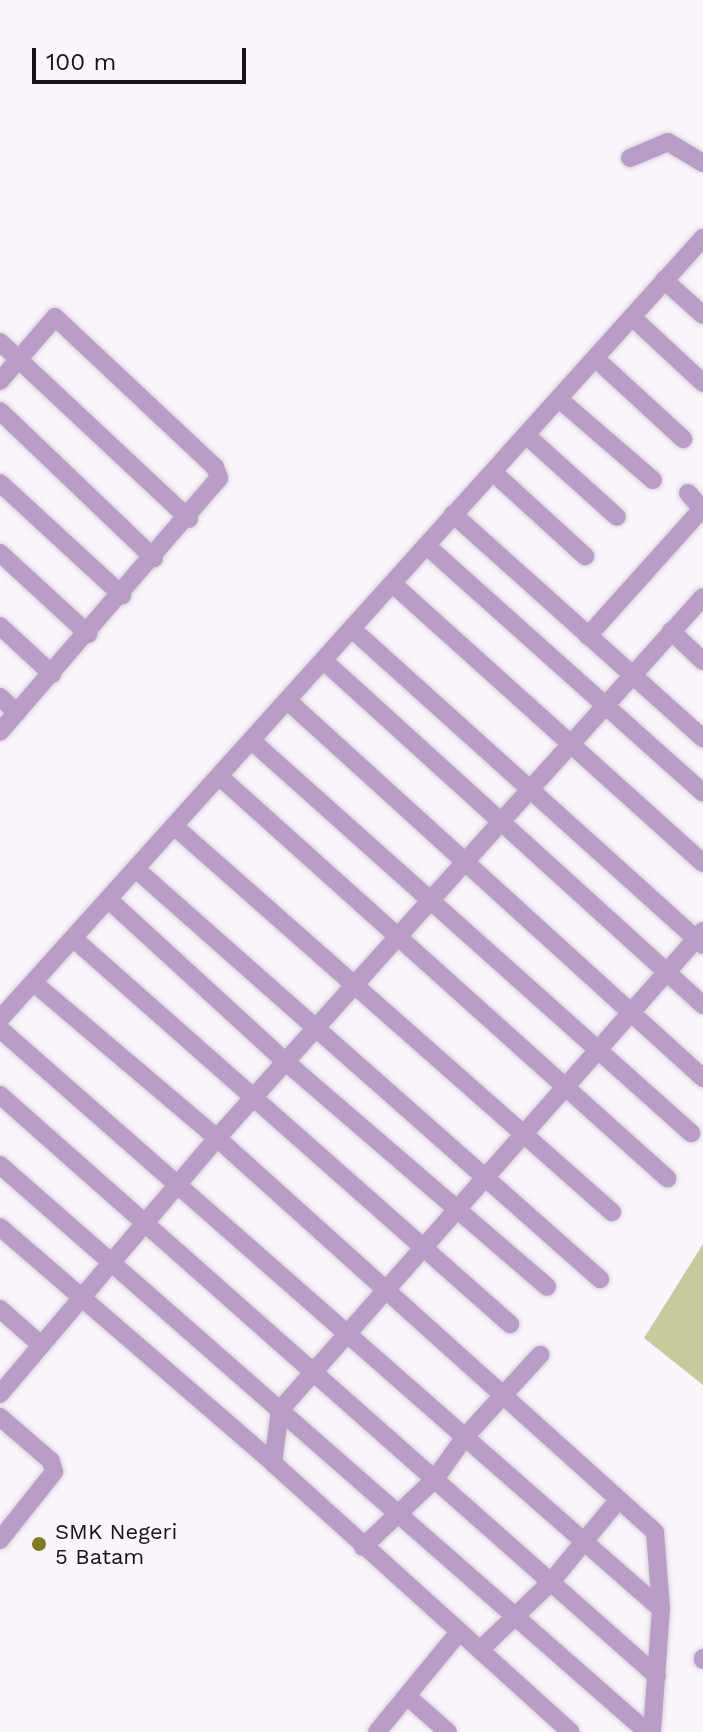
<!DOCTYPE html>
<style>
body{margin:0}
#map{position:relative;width:703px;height:1732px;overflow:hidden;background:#fbf5fd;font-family:"Work Sans",sans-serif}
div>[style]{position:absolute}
.green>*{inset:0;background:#c8c99d}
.roads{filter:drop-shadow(0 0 2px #d7d1d9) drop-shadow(0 0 2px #d7d1d9)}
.minor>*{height:18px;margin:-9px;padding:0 9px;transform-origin:9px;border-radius:9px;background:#ba9dc6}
.dots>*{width:22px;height:22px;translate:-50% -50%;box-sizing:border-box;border:4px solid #fbf5fd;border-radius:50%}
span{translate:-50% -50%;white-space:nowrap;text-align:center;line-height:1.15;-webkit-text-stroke:7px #fbf5fd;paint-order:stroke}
.poi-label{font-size:22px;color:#18131a}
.left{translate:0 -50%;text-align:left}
.scale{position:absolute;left:32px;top:48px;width:214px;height:36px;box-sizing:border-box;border:4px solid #18131a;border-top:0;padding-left:10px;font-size:24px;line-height:28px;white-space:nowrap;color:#18131a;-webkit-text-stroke:6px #fbf5fd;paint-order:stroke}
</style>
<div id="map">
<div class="green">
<i style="clip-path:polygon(703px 1244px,703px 1385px,644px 1338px)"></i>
</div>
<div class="roads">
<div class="minor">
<i style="left:630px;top:158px;width:41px;rotate:-22.8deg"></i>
<i style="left:668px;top:142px;width:41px;rotate:31deg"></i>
<i style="left:664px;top:280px;width:52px;rotate:41.9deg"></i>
<i style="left:632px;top:317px;width:97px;rotate:42.9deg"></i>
<i style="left:0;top:342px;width:259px;rotate:43.1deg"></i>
<i style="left:595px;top:358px;width:120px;rotate:42.6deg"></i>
<i style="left:0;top:381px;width:84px;rotate:-49.3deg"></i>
<i style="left:55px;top:317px;width:219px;rotate:43.2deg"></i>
<i style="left:215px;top:467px;width:12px;rotate:70deg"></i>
<i style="left:219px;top:478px;width:335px;rotate:130.8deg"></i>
<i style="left:559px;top:399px;width:124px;rotate:40.8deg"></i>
<i style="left:0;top:411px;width:213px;rotate:43.7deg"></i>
<i style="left:526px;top:435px;width:122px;rotate:42deg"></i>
<i style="left:493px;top:472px;width:125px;rotate:42.4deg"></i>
<i style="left:0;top:483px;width:166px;rotate:42.6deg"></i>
<i style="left:688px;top:493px;width:23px;rotate:49deg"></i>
<i style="left:453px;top:514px;width:336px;rotate:41.9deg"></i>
<i style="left:427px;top:546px;width:370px;rotate:41.8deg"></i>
<i style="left:0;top:553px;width:120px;rotate:42.6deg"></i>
<i style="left:393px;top:584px;width:417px;rotate:42deg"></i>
<i style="left:0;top:626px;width:71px;rotate:42.7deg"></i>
<i style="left:352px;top:629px;width:472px;rotate:42deg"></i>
<i style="left:671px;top:631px;width:44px;rotate:43.2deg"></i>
<i style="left:588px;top:636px;width:172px;rotate:-48.1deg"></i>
<i style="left:324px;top:661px;width:512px;rotate:42.23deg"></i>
<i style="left:0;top:697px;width:23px;rotate:43deg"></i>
<i style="left:288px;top:701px;width:561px;rotate:42.25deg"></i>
<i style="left:252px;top:741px;width:589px;rotate:41.76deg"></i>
<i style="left:220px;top:777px;width:601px;rotate:41.9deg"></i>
<i style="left:174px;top:826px;width:584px;rotate:41.39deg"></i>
<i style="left:137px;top:870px;width:618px;rotate:41.46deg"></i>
<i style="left:109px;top:900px;width:241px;rotate:42.5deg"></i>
<i style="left:287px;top:1063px;width:343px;rotate:40.7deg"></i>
<i style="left:74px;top:939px;width:582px;rotate:41.45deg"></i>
<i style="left:34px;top:983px;width:240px;rotate:40.3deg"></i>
<i style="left:217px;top:1138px;width:589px;rotate:41.97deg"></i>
<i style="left:655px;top:1532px;width:77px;rotate:85.5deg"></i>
<i style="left:661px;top:1609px;width:123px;rotate:94.2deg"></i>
<i style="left:0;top:1019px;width:1051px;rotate:-48.01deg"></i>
<i style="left:0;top:1029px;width:879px;rotate:41.27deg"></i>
<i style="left:0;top:1095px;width:877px;rotate:41.49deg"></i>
<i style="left:0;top:1165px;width:860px;rotate:41.23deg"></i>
<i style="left:0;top:1227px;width:361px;rotate:40.8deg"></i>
<i style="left:273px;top:1463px;width:401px;rotate:42.1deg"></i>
<i style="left:0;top:1309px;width:55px;rotate:41.3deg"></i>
<i style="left:0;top:1394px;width:336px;rotate:-49.7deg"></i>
<i style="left:217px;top:1138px;width:727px;rotate:-48.07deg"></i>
<i style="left:0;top:1417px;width:67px;rotate:40.8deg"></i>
<i style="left:51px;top:1461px;width:11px;rotate:75deg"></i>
<i style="left:54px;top:1472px;width:87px;rotate:128.5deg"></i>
<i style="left:273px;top:1463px;width:53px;rotate:-82.5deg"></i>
<i style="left:280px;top:1410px;width:639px;rotate:-48.55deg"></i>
<i style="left:363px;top:1547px;width:99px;rotate:-43.4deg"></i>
<i style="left:435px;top:1479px;width:50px;rotate:-54.7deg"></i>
<i style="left:464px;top:1438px;width:113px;rotate:-47.5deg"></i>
<i style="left:480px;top:1650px;width:98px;rotate:-43.8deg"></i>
<i style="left:551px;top:1582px;width:106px;rotate:-50.7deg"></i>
<i style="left:703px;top:1658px;width:2px;rotate:90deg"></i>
<i style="left:408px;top:1697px;width:53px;rotate:41.2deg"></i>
<i style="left:377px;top:1732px;width:129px;rotate:-50.6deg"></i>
</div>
</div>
<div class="dots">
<i style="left:39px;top:1544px;background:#7e7c24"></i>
</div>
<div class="poi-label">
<span class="left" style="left:55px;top:1544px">SMK Negeri<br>5 Batam</span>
</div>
<div class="scale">100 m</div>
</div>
